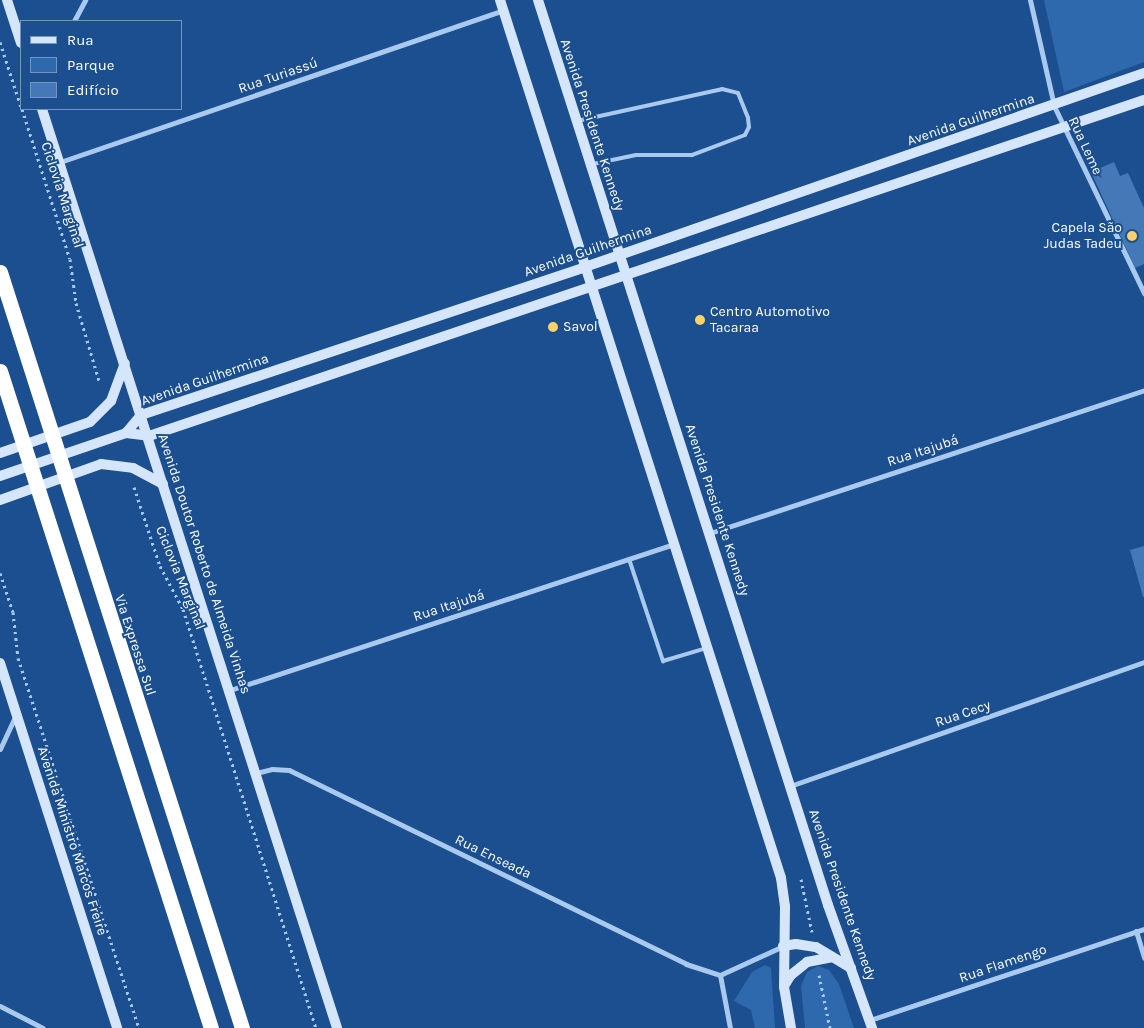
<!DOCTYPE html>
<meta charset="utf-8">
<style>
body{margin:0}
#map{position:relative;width:1144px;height:1028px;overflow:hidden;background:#1b4f8f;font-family:Karla,sans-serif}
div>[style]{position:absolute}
.green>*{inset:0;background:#2e69ad}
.building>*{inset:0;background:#4478b7}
.path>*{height:3px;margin-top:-1.5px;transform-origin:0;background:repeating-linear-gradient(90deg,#a9c9ee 0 2.5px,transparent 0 6.5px)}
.lane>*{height:4px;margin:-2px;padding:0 2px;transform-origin:2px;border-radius:2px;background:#a9c9ee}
.street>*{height:5px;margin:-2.5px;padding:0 2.5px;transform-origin:2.5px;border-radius:2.5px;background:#a9c9ee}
.secondary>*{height:10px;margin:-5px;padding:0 5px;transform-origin:5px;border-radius:5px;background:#d6e6fa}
.highway>*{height:15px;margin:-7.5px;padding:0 7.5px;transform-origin:7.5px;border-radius:7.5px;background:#fff}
.dots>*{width:14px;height:14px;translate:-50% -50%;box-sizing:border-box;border:2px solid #1b4f8f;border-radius:50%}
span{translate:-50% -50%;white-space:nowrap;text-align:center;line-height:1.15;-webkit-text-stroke:4px #1b4f8f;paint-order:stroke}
.street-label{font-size:14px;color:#fff}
.poi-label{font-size:14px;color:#fff}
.right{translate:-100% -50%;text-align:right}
.left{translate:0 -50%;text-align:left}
.legend{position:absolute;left:20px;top:20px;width:162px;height:90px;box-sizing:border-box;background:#1b4f8f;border:1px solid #7695bc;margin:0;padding:6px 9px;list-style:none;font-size:15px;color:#fff}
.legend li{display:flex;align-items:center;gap:10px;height:25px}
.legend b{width:25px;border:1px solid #7695bc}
</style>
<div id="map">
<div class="green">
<i style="clip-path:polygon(1044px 0,1144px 0,1144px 62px,1064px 92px)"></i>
<i style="clip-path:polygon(765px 965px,771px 968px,775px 1028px,755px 1028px,751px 1010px,734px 1001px,752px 972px)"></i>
<i style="clip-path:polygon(818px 966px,829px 970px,839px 984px,854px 1028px,805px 1028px,801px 986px,807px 972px)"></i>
</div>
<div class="building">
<i style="clip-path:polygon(1114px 162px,1120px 176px,1128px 173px,1144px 208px,1144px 264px,1135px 268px,1091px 172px)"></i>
<i style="clip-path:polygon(1144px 546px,1144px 597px,1143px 597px,1130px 550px)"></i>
</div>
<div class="path">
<i style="left:0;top:42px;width:68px;rotate:72.1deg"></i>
<i style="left:22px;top:109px;width:157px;rotate:72.3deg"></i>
<i style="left:70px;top:259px;width:44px;rotate:82.2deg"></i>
<i style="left:76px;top:303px;width:84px;rotate:73.5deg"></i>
<i style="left:134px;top:487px;width:83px;rotate:71.8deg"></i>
<i style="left:160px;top:566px;width:49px;rotate:61.9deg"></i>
<i style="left:183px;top:609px;width:440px;rotate:72.4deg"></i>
<i style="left:0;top:573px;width:41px;rotate:71.6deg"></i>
<i style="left:13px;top:612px;width:46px;rotate:83.8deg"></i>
<i style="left:18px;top:658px;width:389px;rotate:71.9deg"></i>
<i style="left:801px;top:879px;width:54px;rotate:78.3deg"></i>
<i style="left:819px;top:975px;width:54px;rotate:78.3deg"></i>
</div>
<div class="lane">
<i style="left:577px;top:121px;width:148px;rotate:-12.4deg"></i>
<i style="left:722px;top:89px;width:16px;rotate:14deg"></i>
<i style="left:738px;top:93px;width:27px;rotate:68deg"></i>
<i style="left:748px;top:118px;width:9px;rotate:84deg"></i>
<i style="left:749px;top:127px;width:9px;rotate:117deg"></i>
<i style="left:745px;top:135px;width:57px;rotate:159.3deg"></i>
<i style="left:692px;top:155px;width:56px;rotate:180deg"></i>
<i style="left:636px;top:155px;width:44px;rotate:168.2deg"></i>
<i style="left:629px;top:559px;width:108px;rotate:71.6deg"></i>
<i style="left:663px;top:661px;width:46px;rotate:-16.5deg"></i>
</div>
<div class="street">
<i style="left:1030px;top:0;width:109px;rotate:77.2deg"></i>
<i style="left:1054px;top:106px;width:208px;rotate:64.3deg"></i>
<i style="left:74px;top:21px;width:24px;rotate:-62deg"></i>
<i style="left:60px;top:162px;width:468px;rotate:-18.9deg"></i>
<i style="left:710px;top:533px;width:457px;rotate:-18.2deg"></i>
<i style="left:230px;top:690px;width:467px;rotate:-18.2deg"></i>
<i style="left:0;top:749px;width:38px;rotate:-65deg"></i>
<i style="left:256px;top:773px;width:16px;rotate:-14deg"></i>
<i style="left:272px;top:769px;width:17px;rotate:3deg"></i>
<i style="left:289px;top:770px;width:442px;rotate:26deg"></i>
<i style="left:686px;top:964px;width:36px;rotate:18deg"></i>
<i style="left:790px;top:786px;width:375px;rotate:-19.3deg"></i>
<i style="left:1136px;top:931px;width:28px;rotate:73deg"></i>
<i style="left:720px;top:975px;width:69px;rotate:-24.7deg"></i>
<i style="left:720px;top:975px;width:54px;rotate:79.3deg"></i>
<i style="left:0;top:1006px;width:48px;rotate:27.1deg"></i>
<i style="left:870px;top:1020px;width:289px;rotate:-18.4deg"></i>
</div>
<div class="secondary">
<i style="left:7px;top:0;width:45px;rotate:72deg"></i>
<i style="left:500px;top:0;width:922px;rotate:72.25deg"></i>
<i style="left:781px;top:878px;width:28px;rotate:82deg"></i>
<i style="left:785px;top:906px;width:81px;rotate:90.7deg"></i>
<i style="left:784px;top:987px;width:42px;rotate:80.3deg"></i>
<i style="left:538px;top:0;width:950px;rotate:72.23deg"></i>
<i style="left:828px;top:905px;width:131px;rotate:70.3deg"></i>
<i style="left:42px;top:109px;width:965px;rotate:72.2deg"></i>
<i style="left:126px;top:433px;width:23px;rotate:-50deg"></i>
<i style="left:141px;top:415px;width:468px;rotate:-18.4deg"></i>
<i style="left:585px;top:267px;width:592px;rotate:-19.14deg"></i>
<i style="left:0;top:453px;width:95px;rotate:-19deg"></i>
<i style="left:90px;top:422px;width:30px;rotate:-45deg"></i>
<i style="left:111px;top:401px;width:40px;rotate:-69.8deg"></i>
<i style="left:0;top:476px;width:133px;rotate:-18.8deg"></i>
<i style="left:126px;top:433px;width:23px;rotate:7deg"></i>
<i style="left:149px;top:436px;width:1050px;rotate:-18.66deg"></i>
<i style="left:0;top:500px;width:107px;rotate:-19.6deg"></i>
<i style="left:101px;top:464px;width:32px;rotate:7deg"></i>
<i style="left:133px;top:468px;width:34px;rotate:28deg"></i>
<i style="left:0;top:663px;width:383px;rotate:72.2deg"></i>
<i style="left:783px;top:946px;width:13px;rotate:-9deg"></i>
<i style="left:796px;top:944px;width:20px;rotate:9deg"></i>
<i style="left:816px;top:947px;width:41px;rotate:31deg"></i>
<i style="left:784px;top:986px;width:13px;rotate:-58deg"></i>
<i style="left:791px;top:975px;width:21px;rotate:-39deg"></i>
<i style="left:807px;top:962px;width:25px;rotate:-11deg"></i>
</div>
<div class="highway">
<i style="left:0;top:272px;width:794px;rotate:72.25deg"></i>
<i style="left:0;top:371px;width:690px;rotate:72.2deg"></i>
</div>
<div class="dots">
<i style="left:1132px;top:236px;background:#ffd166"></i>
<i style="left:700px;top:320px;background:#ffd166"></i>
<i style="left:553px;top:327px;background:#ffd166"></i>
</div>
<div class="street-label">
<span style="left:278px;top:76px;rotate:-19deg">Rua Turiassú</span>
<span style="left:971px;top:120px;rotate:-19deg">Avenida Guilhermina</span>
<span style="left:592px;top:125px;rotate:72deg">Avenida Presidente Kennedy</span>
<span style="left:1085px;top:146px;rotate:65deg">Rua Leme</span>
<span style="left:62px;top:195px;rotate:72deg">Ciclovia Marginal</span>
<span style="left:588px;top:251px;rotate:-19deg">Avenida Guilhermina</span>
<span style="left:205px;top:380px;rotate:-19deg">Avenida Guilhermina</span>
<span style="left:923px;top:451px;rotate:-18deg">Rua Itajubá</span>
<span style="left:717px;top:510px;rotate:72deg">Avenida Presidente Kennedy</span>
<span style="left:204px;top:564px;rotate:72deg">Avenida Doutor Roberto de Almeida Vinhas</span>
<span style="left:180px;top:578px;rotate:68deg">Ciclovia Marginal</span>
<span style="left:449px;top:606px;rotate:-18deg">Rua Itajubá</span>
<span style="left:135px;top:645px;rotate:72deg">Via Expressa Sul</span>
<span style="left:963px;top:714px;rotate:-19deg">Rua Cecy</span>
<span style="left:72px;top:841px;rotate:72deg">Avenida Ministro Marcos Freire</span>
<span style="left:493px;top:857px;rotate:26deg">Rua Enseada</span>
<span style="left:842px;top:895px;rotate:71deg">Avenida Presidente Kennedy</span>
<span style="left:1003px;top:964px;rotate:-19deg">Rua Flamengo</span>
</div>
<div class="poi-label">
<span class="right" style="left:1122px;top:236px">Capela São<br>Judas Tadeu</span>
<span class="left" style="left:710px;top:320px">Centro Automotivo<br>Tacaraa</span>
<span class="left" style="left:563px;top:327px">Savol</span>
</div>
<ul class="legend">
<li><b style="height:6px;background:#d6e6fa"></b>Rua</li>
<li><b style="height:14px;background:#2e69ad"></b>Parque</li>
<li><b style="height:14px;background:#4478b7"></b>Edifício</li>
</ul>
</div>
